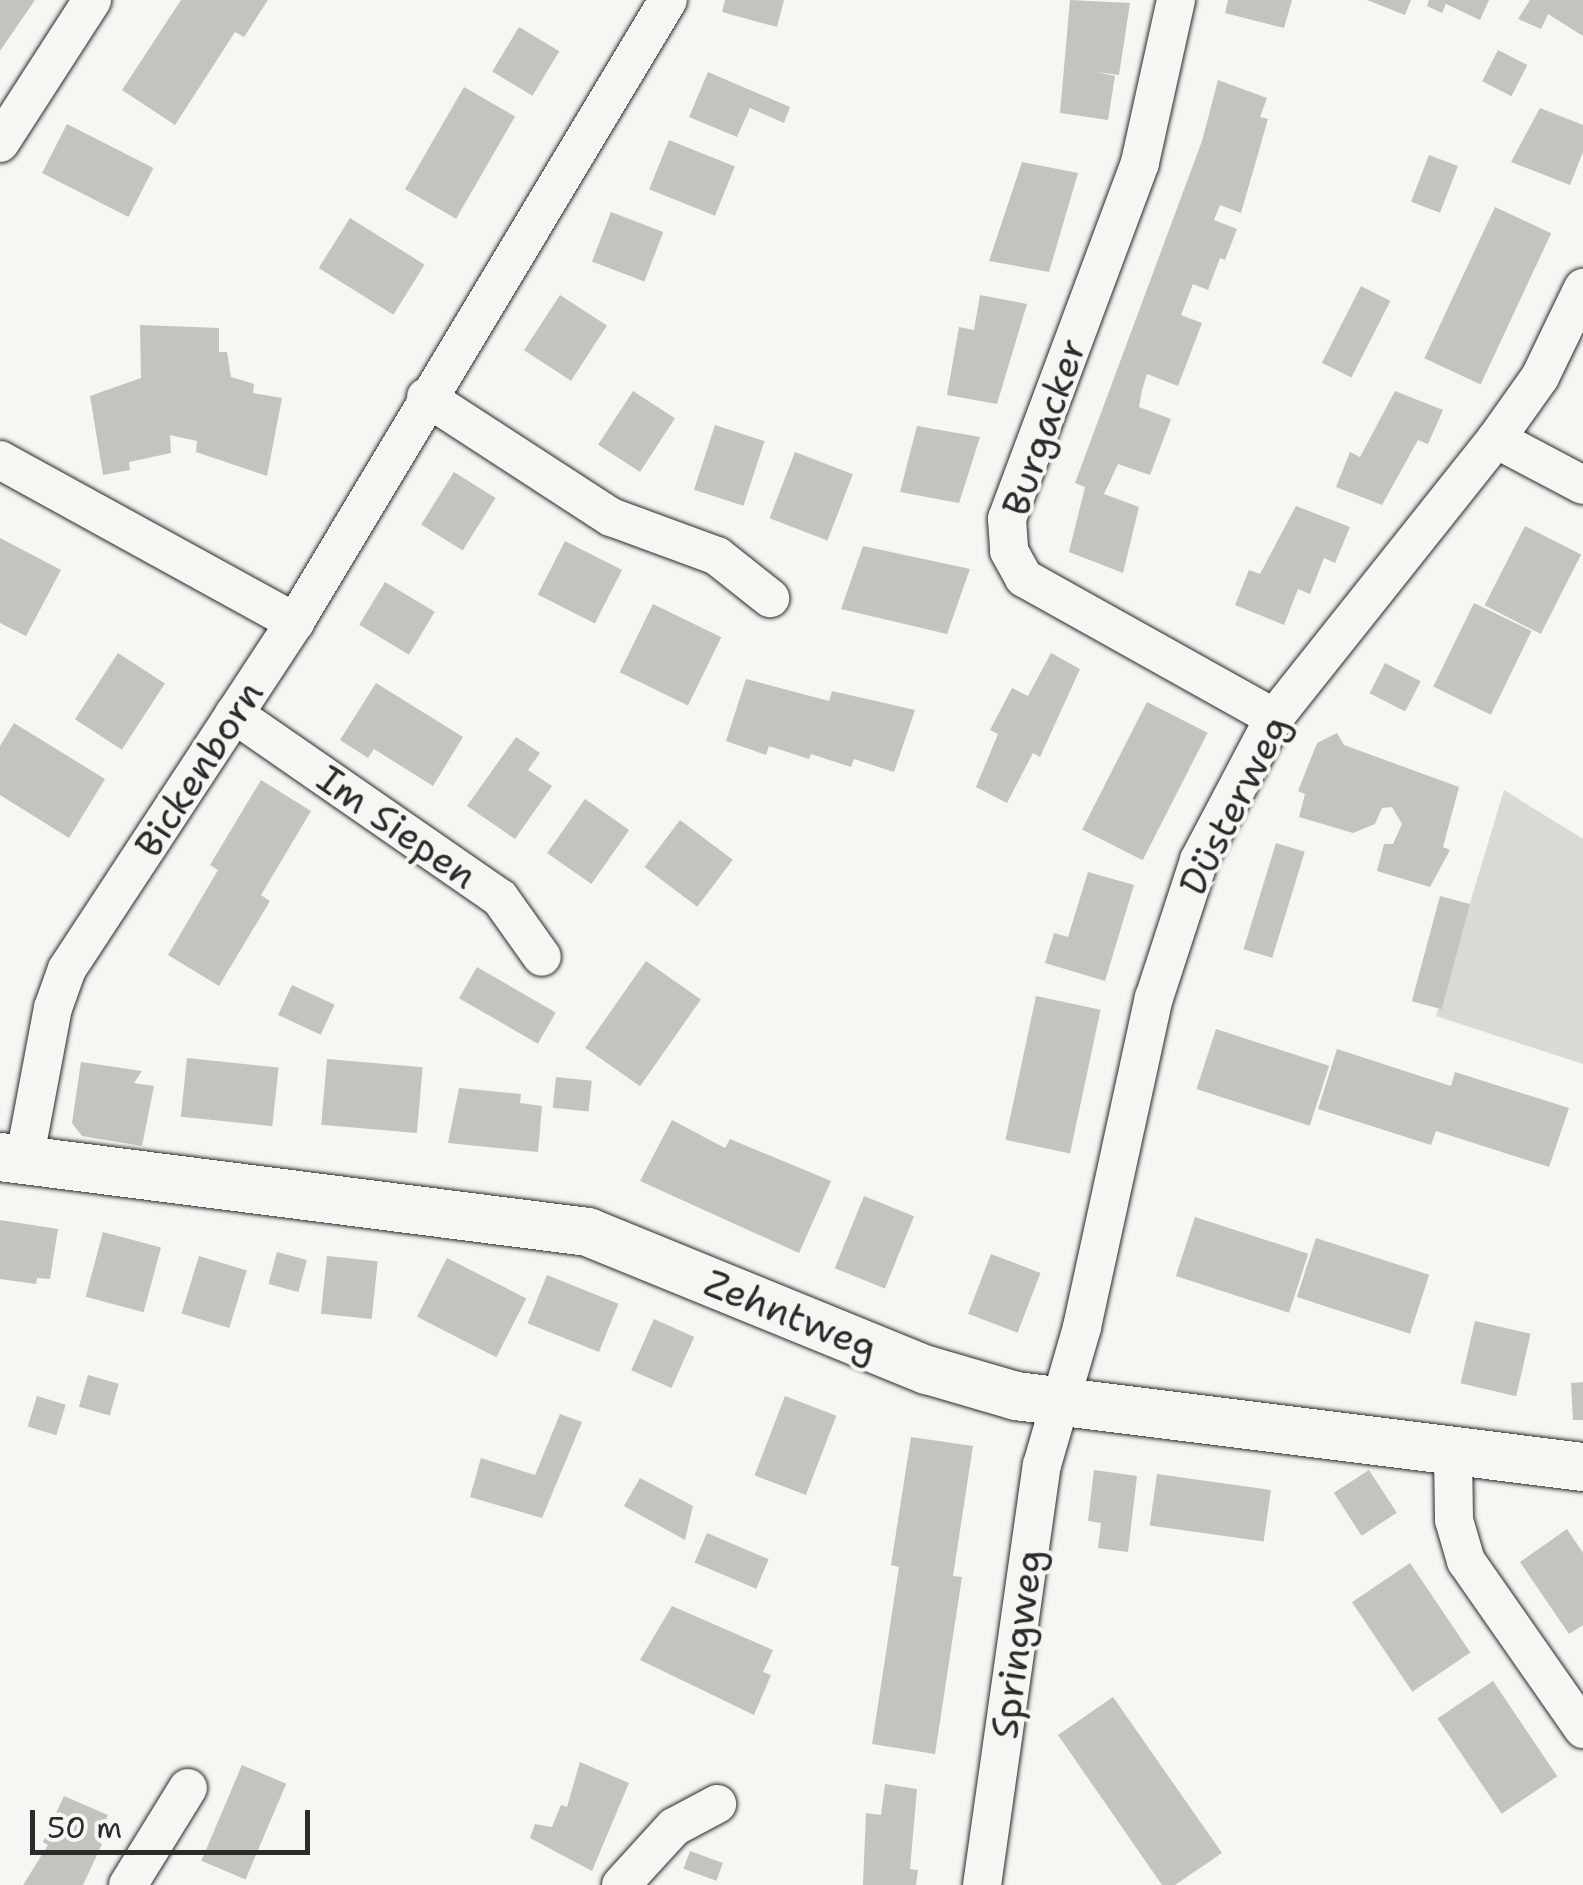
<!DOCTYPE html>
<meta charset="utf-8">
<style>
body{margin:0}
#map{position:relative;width:1583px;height:1885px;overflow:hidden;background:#f6f6f2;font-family:"Shantell Sans",sans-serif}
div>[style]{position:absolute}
.green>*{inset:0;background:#d9d9d5}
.building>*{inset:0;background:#c3c3c0;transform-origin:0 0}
.roads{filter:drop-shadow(0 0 2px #2b2b2b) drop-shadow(0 0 2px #2b2b2b)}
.minor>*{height:38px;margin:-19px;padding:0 19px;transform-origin:19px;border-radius:19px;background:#f6f6f2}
.tertiary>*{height:48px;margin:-24px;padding:0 24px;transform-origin:24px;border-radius:24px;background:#f6f6f2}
span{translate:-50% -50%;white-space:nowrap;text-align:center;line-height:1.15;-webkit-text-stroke:8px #f6f6f2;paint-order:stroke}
.street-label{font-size:38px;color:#2b2b2b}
.scale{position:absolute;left:30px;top:1810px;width:280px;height:45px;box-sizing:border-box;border:5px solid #2b2b2b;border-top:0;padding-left:12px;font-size:30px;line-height:35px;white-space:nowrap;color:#2b2b2b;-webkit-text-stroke:8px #f6f6f2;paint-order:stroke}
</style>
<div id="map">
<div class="green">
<i style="clip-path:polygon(1504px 790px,1583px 839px,1583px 1064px,1436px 1016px)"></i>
</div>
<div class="building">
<i style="clip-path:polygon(0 0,35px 0,0 51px)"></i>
<i style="clip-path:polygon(181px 0,268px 0,244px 37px,235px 32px,175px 125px,122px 90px)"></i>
<i style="clip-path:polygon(725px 0,784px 0,777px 27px,722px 12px)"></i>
<i style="clip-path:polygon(1070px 0,1130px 3px,1119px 75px,1096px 72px,1115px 76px,1108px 120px,1060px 113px)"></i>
<i style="clip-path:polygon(1228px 0,1292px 0,1284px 28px,1225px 13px)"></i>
<i style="clip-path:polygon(1367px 0,1411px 0,1405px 15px)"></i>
<i style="clip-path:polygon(1429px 0,1489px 0,1480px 20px,1446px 4px,1442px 13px,1427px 6px)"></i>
<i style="clip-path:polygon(1530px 0,1583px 0,1583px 36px,1548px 14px,1541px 29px,1518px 19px)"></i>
<i style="left:519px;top:27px;width:47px;height:52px;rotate:31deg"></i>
<i style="left:1498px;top:50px;width:33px;height:35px;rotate:27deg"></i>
<i style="clip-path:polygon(708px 72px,790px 107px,784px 123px,750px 108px,737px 137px,689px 117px)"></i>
<i style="clip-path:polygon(1218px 80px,1267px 98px,1260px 117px,1268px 119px,1241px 213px,1220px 205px,1214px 220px,1237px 229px,1225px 260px,1220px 258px,1208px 290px,1193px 284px,1181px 315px,1202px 323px,1178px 386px,1147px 374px,1142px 390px,1139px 407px,1171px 419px,1150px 475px,1118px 464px,1104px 494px,1139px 507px,1123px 573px,1069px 552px,1085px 487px,1075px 483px,1202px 141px)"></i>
<i style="left:464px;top:87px;width:59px;height:118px;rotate:30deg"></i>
<i style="clip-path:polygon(1540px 108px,1583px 125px,1583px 152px,1570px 185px,1511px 162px)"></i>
<i style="left:67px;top:124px;width:97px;height:55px;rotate:27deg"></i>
<i style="left:669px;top:140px;width:71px;height:53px;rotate:22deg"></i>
<i style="left:1429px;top:155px;width:31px;height:50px;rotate:21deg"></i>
<i style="clip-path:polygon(1022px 162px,1078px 173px,1049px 272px,989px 261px)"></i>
<i style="left:1495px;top:207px;width:62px;height:167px;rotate:25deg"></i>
<i style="left:611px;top:212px;width:56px;height:53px;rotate:21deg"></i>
<i style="left:350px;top:218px;width:88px;height:59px;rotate:32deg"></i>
<i style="left:1361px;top:286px;width:33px;height:86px;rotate:27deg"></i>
<i style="left:560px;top:295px;width:56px;height:66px;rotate:33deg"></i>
<i style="clip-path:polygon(980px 295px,1027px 304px,997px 404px,947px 395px,959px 327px,974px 330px)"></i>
<i style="clip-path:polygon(140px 325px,219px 328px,219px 352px,227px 352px,231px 377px,254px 384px,253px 393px,282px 398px,267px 476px,196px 452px,197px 441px,170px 435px,171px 453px,129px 462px,130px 470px,103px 475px,90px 396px,141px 378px)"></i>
<i style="left:633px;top:391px;width:50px;height:64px;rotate:33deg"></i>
<i style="clip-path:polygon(1395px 391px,1443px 410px,1428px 444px,1418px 440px,1382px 505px,1336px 487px,1350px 452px,1360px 457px)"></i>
<i style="left:715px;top:425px;width:52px;height:68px;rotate:18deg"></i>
<i style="clip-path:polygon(917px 426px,980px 437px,959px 503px,900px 492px)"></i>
<i style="left:795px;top:452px;width:62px;height:71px;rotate:21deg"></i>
<i style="left:454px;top:472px;width:49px;height:62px;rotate:32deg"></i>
<i style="clip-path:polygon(1296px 506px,1350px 527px,1335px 563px,1324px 558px,1310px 594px,1298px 589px,1284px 625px,1235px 605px,1249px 570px,1260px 574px)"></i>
<i style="left:1525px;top:526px;width:63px;height:89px;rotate:27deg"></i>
<i style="clip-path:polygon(0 538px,61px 570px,26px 636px,0 623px)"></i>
<i style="left:565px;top:541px;width:64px;height:60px;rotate:27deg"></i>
<i style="clip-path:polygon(863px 546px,970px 569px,947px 634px,841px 609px)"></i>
<i style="left:385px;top:582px;width:58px;height:50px;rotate:31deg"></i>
<i style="left:1474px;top:603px;width:64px;height:93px;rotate:26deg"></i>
<i style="left:653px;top:604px;width:76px;height:76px;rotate:26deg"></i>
<i style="left:118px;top:653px;width:56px;height:79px;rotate:33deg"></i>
<i style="clip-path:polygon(1051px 653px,1080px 669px,1040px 757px,1033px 753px,1007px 803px,976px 787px,998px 734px,990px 730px,1012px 688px,1028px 696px)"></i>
<i style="left:1385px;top:663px;width:40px;height:34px;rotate:27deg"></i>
<i style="clip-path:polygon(746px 679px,829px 701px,832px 691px,915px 710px,894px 772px,854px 759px,851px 767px,811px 754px,809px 759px,769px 746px,766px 755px,726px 741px)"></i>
<i style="clip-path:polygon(376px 683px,463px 737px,433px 786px,374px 749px,368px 758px,340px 740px)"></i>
<i style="left:1147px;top:702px;width:68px;height:143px;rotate:27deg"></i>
<i style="clip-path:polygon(14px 723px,105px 779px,69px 838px,0 795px,0 746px)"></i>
<i style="clip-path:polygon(1337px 733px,1344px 745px,1459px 787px,1443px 847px,1450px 850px,1430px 887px,1377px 871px,1384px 844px,1393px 844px,1402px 824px,1392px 807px,1382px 808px,1375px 824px,1353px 833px,1299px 817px,1305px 794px,1298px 791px,1317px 743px)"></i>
<i style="clip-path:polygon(516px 737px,540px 753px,528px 770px,552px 786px,515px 839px,467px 806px)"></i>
<i style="clip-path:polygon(261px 780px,311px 811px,261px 895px,270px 901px,219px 986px,168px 955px,218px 870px,210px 865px)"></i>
<i style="left:585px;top:799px;width:54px;height:66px;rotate:35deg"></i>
<i style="left:680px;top:820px;width:66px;height:59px;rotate:37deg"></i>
<i style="left:1276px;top:843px;width:30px;height:111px;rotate:17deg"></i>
<i style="clip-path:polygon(1088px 872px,1134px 885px,1105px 981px,1045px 963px,1054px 933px,1068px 937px)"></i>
<i style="left:1440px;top:896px;width:31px;height:109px;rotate:15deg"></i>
<i style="left:646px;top:961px;width:67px;height:106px;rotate:35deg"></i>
<i style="left:477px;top:967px;width:91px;height:36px;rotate:30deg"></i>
<i style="left:292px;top:985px;width:47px;height:33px;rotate:25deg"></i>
<i style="left:1036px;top:996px;width:66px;height:147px;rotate:12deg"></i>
<i style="left:1216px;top:1029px;width:119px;height:63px;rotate:18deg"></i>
<i style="clip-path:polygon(1337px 1049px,1451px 1086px,1455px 1072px,1569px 1108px,1549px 1167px,1436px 1131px,1431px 1145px,1318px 1109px)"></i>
<i style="left:187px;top:1058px;width:92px;height:59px;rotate:6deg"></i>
<i style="left:327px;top:1059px;width:96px;height:66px;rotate:5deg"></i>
<i style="clip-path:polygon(81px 1062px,142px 1071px,134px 1083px,154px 1086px,142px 1146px,82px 1136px,72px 1123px)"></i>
<i style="left:556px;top:1077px;width:36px;height:31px;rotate:6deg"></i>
<i style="clip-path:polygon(459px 1088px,521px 1094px,520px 1103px,542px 1106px,538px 1152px,448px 1143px)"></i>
<i style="clip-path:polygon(672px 1120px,725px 1148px,730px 1139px,831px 1181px,799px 1253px,640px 1181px)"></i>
<i style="left:864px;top:1196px;width:54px;height:78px;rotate:22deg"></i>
<i style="left:1195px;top:1217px;width:119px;height:62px;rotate:18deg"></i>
<i style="clip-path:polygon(0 1220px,58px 1229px,50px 1279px,37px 1278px,36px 1284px,0 1279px)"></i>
<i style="left:103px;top:1232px;width:60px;height:67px;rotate:15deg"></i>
<i style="left:1316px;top:1238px;width:119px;height:62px;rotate:18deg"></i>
<i style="left:277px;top:1252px;width:31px;height:33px;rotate:15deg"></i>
<i style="left:991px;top:1254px;width:53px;height:64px;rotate:21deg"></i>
<i style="left:199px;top:1256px;width:50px;height:60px;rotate:17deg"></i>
<i style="left:327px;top:1256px;width:51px;height:58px;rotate:6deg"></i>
<i style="left:447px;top:1258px;width:89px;height:66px;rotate:27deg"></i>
<i style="left:547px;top:1275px;width:77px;height:52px;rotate:22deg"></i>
<i style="left:654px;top:1319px;width:44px;height:56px;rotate:24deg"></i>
<i style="left:1475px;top:1321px;width:57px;height:64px;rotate:13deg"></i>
<i style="left:88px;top:1375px;width:32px;height:33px;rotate:16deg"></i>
<i style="clip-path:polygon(1583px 1382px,1583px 1420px,1573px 1420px,1571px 1383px)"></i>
<i style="left:37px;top:1396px;width:30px;height:32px;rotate:17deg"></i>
<i style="left:785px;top:1396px;width:55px;height:85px;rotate:21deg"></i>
<i style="clip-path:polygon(560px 1414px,582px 1422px,542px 1518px,470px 1497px,481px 1458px,535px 1475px)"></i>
<i style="clip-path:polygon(911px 1437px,973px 1446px,953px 1576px,962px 1577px,935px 1754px,872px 1744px,899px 1567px,891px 1565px)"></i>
<i style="clip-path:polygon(1094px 1470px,1137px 1476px,1128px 1552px,1098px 1548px,1101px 1523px,1088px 1521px)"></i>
<i style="left:1369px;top:1470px;width:51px;height:42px;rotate:57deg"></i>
<i style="left:1157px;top:1474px;width:115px;height:52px;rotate:8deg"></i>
<i style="clip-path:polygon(640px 1478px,693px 1506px,685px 1540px,624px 1506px)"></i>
<i style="clip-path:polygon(1567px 1529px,1583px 1553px,1583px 1625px,1569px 1634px,1520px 1562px)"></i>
<i style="left:707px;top:1533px;width:67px;height:32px;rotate:23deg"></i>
<i style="left:1410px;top:1563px;width:108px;height:70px;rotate:56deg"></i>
<i style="clip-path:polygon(672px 1606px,773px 1650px,763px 1672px,771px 1675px,754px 1715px,640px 1660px)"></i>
<i style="left:1493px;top:1681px;width:115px;height:67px;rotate:56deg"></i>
<i style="clip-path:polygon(1113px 1697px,1222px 1853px,1175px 1885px,1162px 1885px,1058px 1735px)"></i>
<i style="clip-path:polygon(580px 1762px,629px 1783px,592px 1871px,530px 1838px,535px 1824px,552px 1827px,561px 1805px,567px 1807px)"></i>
<i style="left:242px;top:1765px;width:48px;height:104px;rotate:23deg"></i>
<i style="clip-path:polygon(885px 1784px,917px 1789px,910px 1869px,918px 1870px,916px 1885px,863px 1885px,866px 1813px,881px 1815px)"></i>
<i style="clip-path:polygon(64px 1796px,108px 1815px,97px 1841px,102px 1844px,83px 1885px,23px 1885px,48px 1845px,43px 1842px)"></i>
<i style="left:690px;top:1851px;width:35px;height:19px;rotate:20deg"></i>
</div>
<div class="roads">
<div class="minor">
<i style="left:1176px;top:0;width:167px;rotate:102.5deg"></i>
<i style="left:1140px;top:163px;width:380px;rotate:110.5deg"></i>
<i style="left:1007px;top:519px;width:32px;rotate:86deg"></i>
<i style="left:1009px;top:551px;width:31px;rotate:61deg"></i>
<i style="left:1024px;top:578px;width:287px;rotate:29.2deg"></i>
<i style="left:0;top:143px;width:170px;rotate:-57.2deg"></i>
<i style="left:426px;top:397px;width:221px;rotate:33deg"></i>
<i style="left:611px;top:517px;width:113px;rotate:20.2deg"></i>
<i style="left:717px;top:556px;width:68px;rotate:38.4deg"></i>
<i style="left:1496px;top:439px;width:98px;rotate:27.9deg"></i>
<i style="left:0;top:460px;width:337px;rotate:28.8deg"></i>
<i style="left:234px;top:714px;width:323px;rotate:34.7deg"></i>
<i style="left:500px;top:898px;width:72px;rotate:54.6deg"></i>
<i style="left:24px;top:1161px;width:156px;rotate:-79.3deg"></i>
<i style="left:53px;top:1008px;width:41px;rotate:-70.3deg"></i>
<i style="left:67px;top:969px;width:415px;rotate:-56.7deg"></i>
<i style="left:295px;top:622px;width:725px;rotate:-59.05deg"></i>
<i style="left:1453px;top:1454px;width:66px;rotate:89.1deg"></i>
<i style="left:1454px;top:1520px;width:43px;rotate:73.7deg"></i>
<i style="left:1466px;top:1561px;width:205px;rotate:55.1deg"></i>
<i style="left:128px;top:1885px;width:114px;rotate:-58.3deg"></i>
<i style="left:621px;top:1885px;width:79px;rotate:-47.6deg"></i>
<i style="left:674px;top:1827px;width:49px;rotate:-28.1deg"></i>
<i style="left:982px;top:1885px;width:424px;rotate:-81.9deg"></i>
<i style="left:1042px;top:1465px;width:144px;rotate:-73.8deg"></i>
<i style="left:1082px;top:1327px;width:337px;rotate:-77.7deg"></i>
<i style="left:1154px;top:998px;width:145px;rotate:-71.9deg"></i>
<i style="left:1199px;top:860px;width:161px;rotate:-62.2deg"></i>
<i style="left:1274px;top:718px;width:357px;rotate:-51.5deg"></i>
<i style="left:1496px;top:439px;width:76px;rotate:-54.6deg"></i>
<i style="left:1540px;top:377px;width:99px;rotate:-64.2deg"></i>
</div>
<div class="tertiary">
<i style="left:0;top:1157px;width:593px;rotate:7.27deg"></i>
<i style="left:588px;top:1232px;width:366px;rotate:22.2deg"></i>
<i style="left:927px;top:1370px;width:93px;rotate:16.3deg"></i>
<i style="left:1016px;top:1396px;width:571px;rotate:7.14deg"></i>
</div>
</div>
<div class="street-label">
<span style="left:1044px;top:427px;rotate:-71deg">Burgacker</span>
<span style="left:199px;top:769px;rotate:-57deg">Bickenborn</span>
<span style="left:1234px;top:805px;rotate:-63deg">Düsterweg</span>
<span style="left:397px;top:827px;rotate:35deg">Im Siepen</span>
<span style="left:791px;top:1315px;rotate:22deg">Zehntweg</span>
<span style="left:1017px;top:1644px;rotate:-82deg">Springweg</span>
</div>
<div class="scale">50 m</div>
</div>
